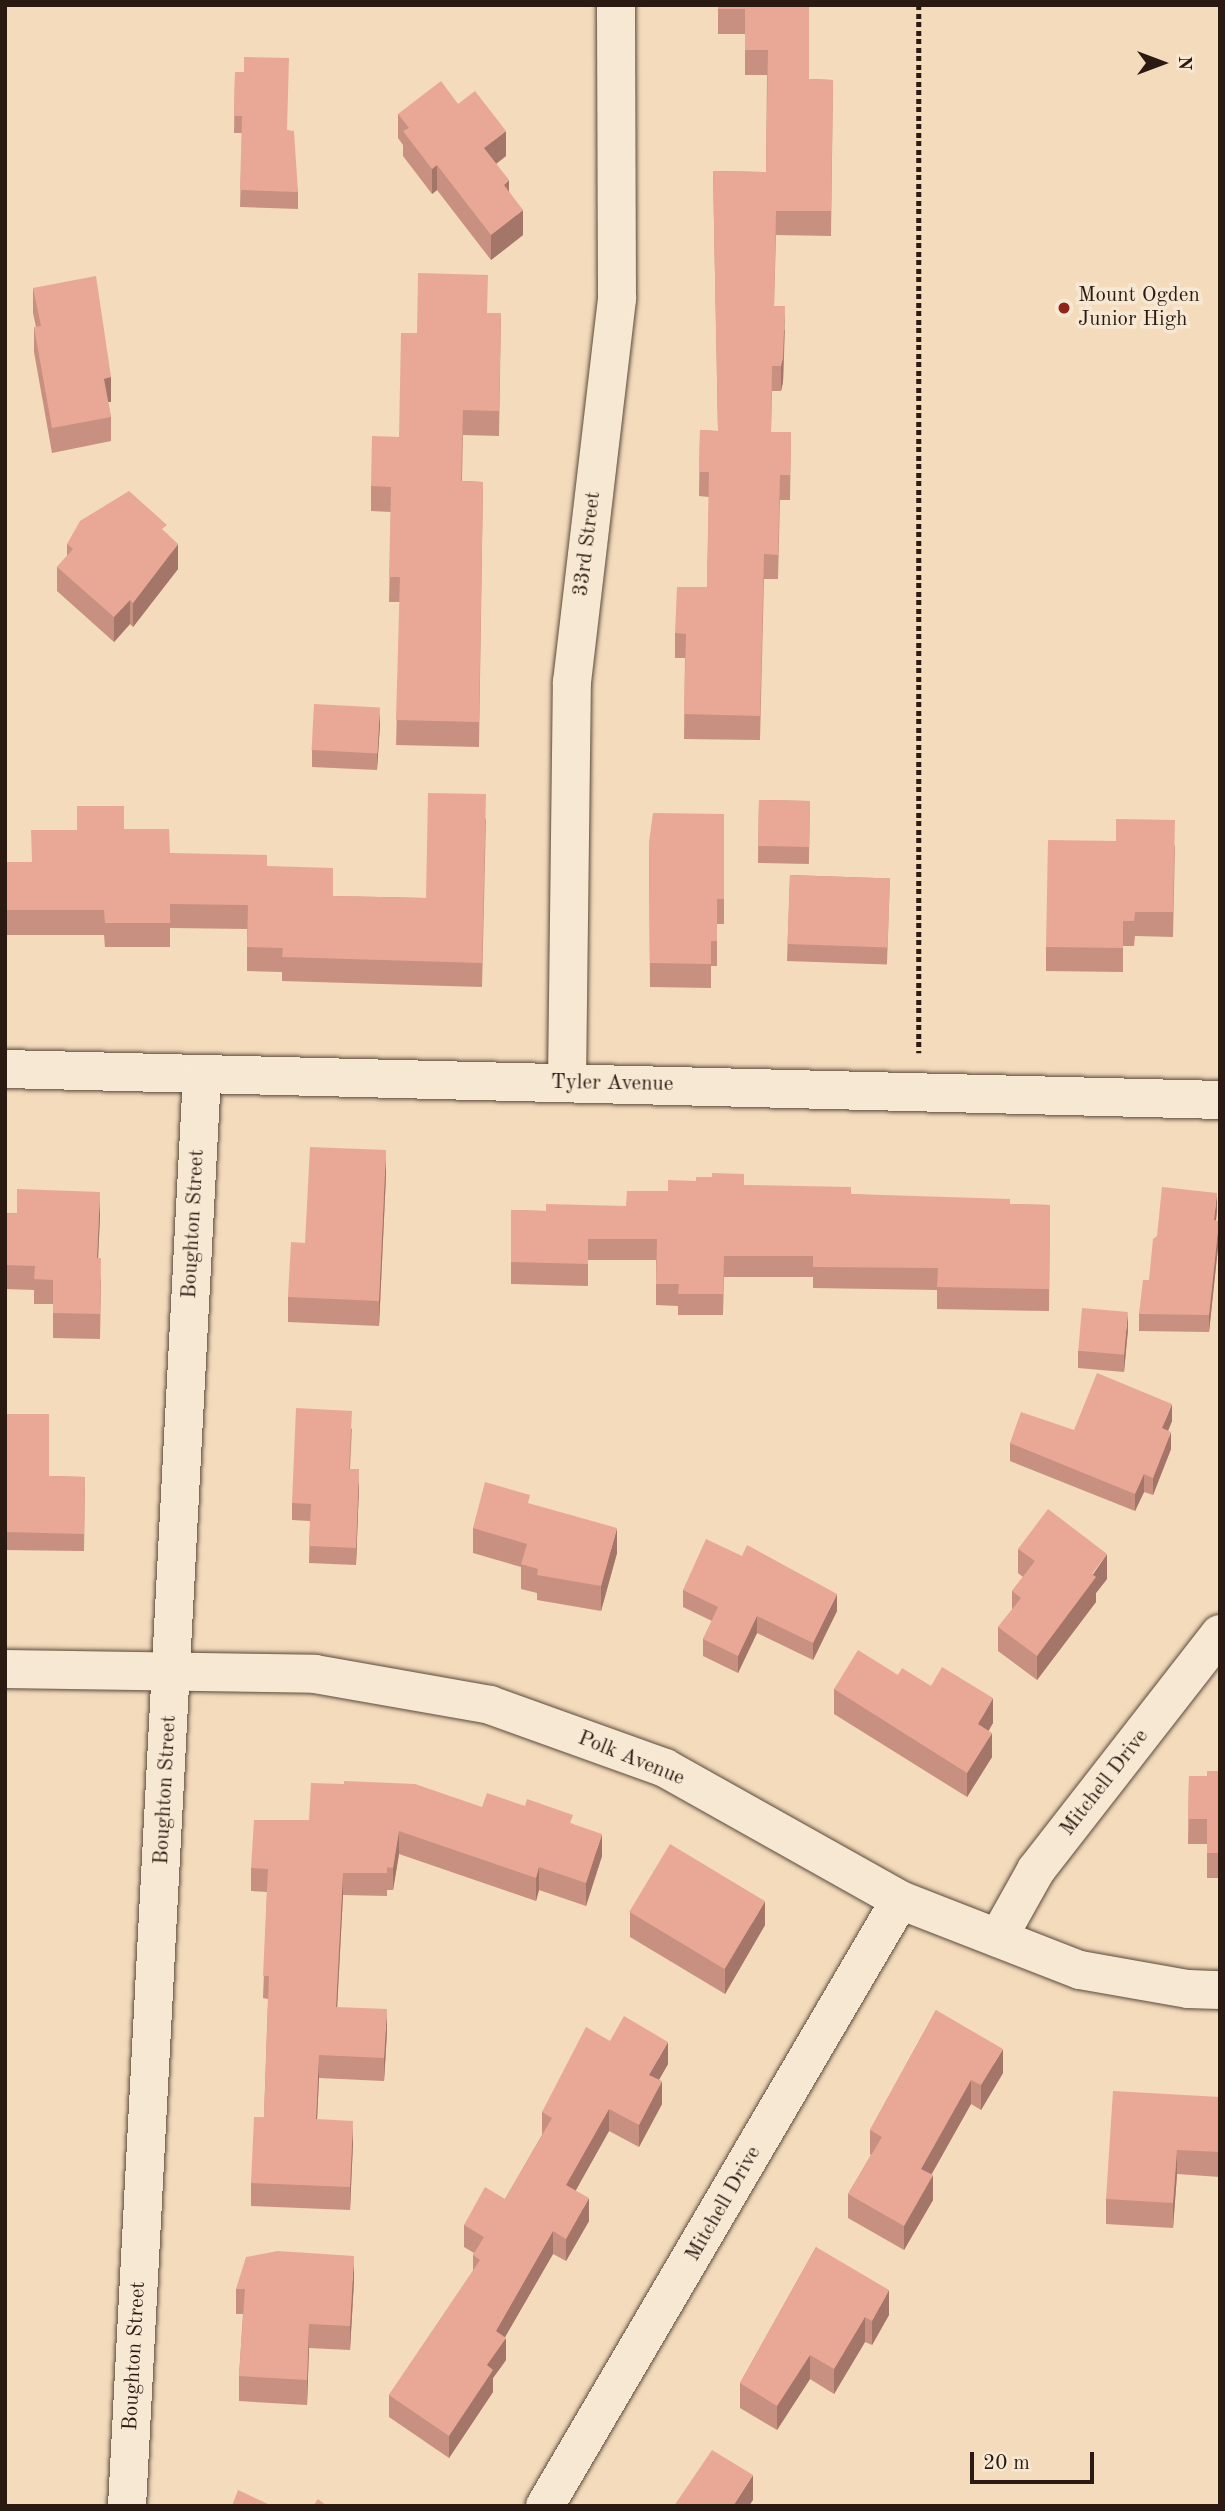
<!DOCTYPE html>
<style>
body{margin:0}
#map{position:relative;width:1225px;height:2511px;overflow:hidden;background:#f3dbbb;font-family:"Old Standard TT",serif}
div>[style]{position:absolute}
.path>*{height:4.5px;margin-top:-2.25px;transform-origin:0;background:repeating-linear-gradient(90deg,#2a1a11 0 5px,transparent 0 8.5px)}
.roads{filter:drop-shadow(0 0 2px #5c4a3c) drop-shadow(0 0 2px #5c4a3c)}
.street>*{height:38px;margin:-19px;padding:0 19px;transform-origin:19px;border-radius:19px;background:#f7e8d3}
.wall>*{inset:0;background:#c89081;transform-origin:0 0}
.shaded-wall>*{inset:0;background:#a37669;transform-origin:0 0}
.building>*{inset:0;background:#e9a896;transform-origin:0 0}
.dots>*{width:19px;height:19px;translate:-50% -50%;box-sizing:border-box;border:4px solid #f7e8d3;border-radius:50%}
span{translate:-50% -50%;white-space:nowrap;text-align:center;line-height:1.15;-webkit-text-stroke:7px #f7e8d3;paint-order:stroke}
.poi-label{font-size:21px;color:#2a1a11}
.left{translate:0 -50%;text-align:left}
.street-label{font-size:21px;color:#2a1a11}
.frame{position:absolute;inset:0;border:7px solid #2a1a11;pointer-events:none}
.north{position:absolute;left:1127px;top:28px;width:70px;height:70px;-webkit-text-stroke:5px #f7e8d3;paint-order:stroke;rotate:90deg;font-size:19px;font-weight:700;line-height:28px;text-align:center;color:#2a1a11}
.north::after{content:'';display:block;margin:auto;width:24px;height:32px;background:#2a1a11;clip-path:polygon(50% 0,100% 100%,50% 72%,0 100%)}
.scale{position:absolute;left:970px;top:2452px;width:124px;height:32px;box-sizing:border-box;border:4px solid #2a1a11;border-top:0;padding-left:9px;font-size:21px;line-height:24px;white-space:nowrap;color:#2a1a11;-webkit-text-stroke:5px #f7e8d3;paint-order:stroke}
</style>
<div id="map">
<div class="path">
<i style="left:919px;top:5px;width:1048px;rotate:90deg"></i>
</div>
<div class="roads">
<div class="street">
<i style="left:5px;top:1069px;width:1215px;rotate:1.46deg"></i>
<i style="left:567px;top:1083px;width:401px;rotate:-89.3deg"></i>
<i style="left:572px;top:682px;width:386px;rotate:-83.3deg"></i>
<i style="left:617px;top:299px;width:294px;rotate:-90.2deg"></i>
<i style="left:5px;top:1669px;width:310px;rotate:0.9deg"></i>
<i style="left:315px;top:1674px;width:178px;rotate:10deg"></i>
<i style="left:490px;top:1705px;width:186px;rotate:19.8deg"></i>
<i style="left:665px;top:1768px;width:270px;rotate:29.3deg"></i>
<i style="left:900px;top:1900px;width:193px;rotate:21.3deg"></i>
<i style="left:1080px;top:1970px;width:110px;rotate:10deg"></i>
<i style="left:1188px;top:1989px;width:32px;rotate:2deg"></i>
<i style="left:998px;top:1938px;width:78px;rotate:-60.8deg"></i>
<i style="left:1036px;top:1870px;width:299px;rotate:-52.1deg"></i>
<i style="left:127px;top:2506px;width:1434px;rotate:-87deg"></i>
<i style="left:545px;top:2506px;width:702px;rotate:-59.64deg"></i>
</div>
</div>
<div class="wall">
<i style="clip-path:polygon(718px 5px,809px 5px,809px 79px,833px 80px,831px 236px,776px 235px,774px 306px,785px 331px,783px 382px,781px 391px,772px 391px,771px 432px,791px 432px,790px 500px,780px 500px,778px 579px,764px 579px,760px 740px,684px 739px,685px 658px,675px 658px,675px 633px,707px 587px,709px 497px,699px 496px,700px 430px,718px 431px,713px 171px,766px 172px,767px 75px,745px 75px,745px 34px,718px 34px)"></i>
<i style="clip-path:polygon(235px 72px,287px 130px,298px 192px,298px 209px,240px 207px,242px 133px,234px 133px)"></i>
<i style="clip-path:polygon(458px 104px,506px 156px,496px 164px,509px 191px,523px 235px,491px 260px,437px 190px,432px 194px,403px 156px,403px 145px,398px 138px,398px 114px)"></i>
<i style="clip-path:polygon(33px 288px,111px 402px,108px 402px,111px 417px,111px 441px,52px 453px,34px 352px,34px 327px,36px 327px,33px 313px)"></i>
<i style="clip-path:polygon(488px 313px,501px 313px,499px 436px,463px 435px,462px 481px,483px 482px,479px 747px,396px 745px,400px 602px,389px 602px,391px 512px,371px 511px,371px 486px,399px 437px,417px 333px)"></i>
<i style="clip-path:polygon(167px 533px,178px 569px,133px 627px,130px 624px,114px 642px,57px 591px,57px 567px,67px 556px,67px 544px)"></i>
<i style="clip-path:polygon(380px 725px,377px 770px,312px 767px,312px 750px)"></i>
<i style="left:759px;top:800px;width:51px;height:63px;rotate:1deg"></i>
<i style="clip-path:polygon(724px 814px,724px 924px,717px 924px,717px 966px,711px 966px,711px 988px,650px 987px,649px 842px)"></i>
<i style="clip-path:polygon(486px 818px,482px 987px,282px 981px,282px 972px,247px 971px,247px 929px,170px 928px,170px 947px,105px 947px,104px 935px,5px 935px,5px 862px,31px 862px,124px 829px,170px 853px,267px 866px,333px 896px,426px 898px)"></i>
<i style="clip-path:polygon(1175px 845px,1173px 937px,1135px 936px,1134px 946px,1123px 946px,1123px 972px,1046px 971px,1046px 947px)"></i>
<i style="left:790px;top:875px;width:100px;height:86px;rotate:2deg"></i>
<i style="clip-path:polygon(386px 1175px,379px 1326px,288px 1322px,288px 1297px,305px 1243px)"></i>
<i style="clip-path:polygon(744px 1185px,851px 1194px,1010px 1204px,1050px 1205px,1049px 1311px,937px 1309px,937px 1290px,813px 1288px,813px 1277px,724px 1277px,723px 1315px,678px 1315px,678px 1306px,656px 1305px,656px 1260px,588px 1260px,588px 1286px,511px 1284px,511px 1210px,546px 1211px,626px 1206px,668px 1191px)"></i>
<i style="clip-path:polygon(1217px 1210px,1216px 1221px,1219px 1238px,1209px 1332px,1139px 1331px,1139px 1314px,1149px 1280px)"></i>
<i style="clip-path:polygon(5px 1213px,100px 1216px,98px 1258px,101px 1282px,100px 1339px,53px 1338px,53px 1304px,34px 1304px,34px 1290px,5px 1289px)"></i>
<i style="clip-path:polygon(1128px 1329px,1124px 1372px,1078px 1368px,1078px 1351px)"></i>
<i style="clip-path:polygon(5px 1414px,49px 1476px,85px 1477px,84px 1551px,5px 1550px)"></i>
<i style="clip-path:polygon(1172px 1421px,1168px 1431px,1171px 1449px,1153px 1495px,1144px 1492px,1135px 1511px,1010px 1461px,1010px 1443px,1074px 1430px)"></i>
<i style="clip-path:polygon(352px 1428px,350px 1469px,359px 1486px,356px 1565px,309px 1563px,310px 1521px,292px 1520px,292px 1503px)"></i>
<i style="clip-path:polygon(530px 1504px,617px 1553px,601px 1611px,537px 1600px,537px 1593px,521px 1589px,521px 1567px,473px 1553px,473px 1528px)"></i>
<i style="clip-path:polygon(1018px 1549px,1107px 1579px,1096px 1593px,1096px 1602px,1037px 1680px,998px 1651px,998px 1627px,1012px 1610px,1012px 1591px,1023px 1577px,1018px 1573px)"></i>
<i style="clip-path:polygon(683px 1590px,837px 1611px,813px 1660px,757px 1633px,738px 1673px,703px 1656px,703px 1639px,712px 1621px,683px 1607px)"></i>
<i style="clip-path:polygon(898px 1675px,993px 1723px,988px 1731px,992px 1757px,967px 1797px,834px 1714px,834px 1689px)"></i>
<i style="clip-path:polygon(1220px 1771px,1220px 1878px,1207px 1878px,1207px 1844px,1188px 1844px,1189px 1776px,1207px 1776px)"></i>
<i style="clip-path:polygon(482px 1807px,573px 1824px,602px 1856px,586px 1906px,539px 1890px,536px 1901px,399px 1854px,393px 1890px,387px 1890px,387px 1896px,343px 1895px,337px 2007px,387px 2032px,384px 2081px,319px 2078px,317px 2119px,353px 2143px,350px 2210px,251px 2206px,251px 2183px,264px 2117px,268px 1999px,263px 1998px,267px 1892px,251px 1891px,251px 1868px,309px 1820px)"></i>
<i style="clip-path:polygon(630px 1912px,765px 1925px,725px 1994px,630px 1937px)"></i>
<i style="clip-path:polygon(936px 2010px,1003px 2073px,981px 2110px,971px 2104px,931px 2175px,933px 2200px,904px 2250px,848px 2218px,848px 2194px,871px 2155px,870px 2154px,870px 2130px)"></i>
<i style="clip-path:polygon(610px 2041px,668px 2064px,659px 2080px,662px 2104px,639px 2147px,609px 2131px,575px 2191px,589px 2221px,566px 2261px,553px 2254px,505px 2337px,506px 2360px,493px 2378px,493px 2392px,449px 2458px,389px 2417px,389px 2395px,473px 2271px,473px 2255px,474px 2253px,464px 2247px,464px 2225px,505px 2199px,542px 2135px,542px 2112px)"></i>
<i style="clip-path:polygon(1220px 2097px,1220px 2177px,1177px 2174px,1173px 2228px,1106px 2224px,1106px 2199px)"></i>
<i style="clip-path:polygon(816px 2247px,889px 2315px,872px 2345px,865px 2342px,834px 2394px,810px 2379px,777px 2430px,740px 2408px,740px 2383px)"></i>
<i style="clip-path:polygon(354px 2281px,350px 2350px,309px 2348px,307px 2405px,239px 2401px,239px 2376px,243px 2314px,236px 2314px,236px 2289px)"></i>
</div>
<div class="shaded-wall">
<i style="clip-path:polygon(506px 131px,506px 156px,484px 173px,484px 148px)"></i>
<i style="clip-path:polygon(437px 165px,437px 190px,432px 194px,432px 169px)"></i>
<i style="clip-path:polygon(509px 180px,509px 205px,504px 185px)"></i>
<i style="clip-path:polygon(523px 210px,523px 235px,491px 260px,491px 235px)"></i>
<i style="clip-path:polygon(785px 306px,783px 382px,781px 391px,781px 366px)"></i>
<i style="left:111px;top:377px;width:25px;height:7px;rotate:90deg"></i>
<i style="clip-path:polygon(178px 544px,178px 569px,133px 627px,133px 603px)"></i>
<i style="clip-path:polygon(130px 600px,130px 624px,114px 642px,114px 617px)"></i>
<i style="clip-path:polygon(380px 708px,380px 725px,377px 770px,377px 753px)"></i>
<i style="clip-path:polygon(386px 1150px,386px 1175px,379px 1326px,379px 1301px)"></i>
<i style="clip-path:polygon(100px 1192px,100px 1216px,97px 1282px,97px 1258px)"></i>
<i style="clip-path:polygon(1217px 1193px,1217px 1210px,1214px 1237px,1214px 1220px)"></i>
<i style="clip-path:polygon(1219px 1221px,1219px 1238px,1209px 1332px,1209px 1315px)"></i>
<i style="clip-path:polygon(1128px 1312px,1128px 1329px,1124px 1372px,1124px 1355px)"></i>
<i style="clip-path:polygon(1172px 1404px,1172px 1421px,1162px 1445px,1162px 1428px)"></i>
<i style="clip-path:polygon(1171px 1432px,1171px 1449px,1153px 1495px,1153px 1478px)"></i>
<i style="clip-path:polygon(359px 1469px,359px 1486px,356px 1565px,356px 1548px)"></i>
<i style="clip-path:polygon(1144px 1474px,1144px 1492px,1135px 1511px,1135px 1494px)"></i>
<i style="clip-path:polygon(617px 1528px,617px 1553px,601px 1611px,601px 1586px)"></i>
<i style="clip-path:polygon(1107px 1554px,1107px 1579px,1096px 1593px,1096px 1602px,1037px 1680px,1037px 1656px)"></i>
<i style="clip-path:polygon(837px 1594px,837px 1611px,813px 1660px,813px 1643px)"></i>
<i style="clip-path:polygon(757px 1616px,757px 1633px,738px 1673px,738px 1656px)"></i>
<i style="clip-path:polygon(993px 1698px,993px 1723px,978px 1749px,978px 1724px)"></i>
<i style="clip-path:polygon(992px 1733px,992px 1757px,967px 1797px,967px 1773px)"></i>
<i style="clip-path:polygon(399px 1831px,399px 1854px,393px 1890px,393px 1868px)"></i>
<i style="clip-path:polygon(602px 1834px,602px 1856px,586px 1906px,586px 1883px)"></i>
<i style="clip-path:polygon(539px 1867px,539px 1890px,536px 1901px,536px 1878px)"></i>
<i style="clip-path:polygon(343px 1873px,343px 1895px,336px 2030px,336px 2007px)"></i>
<i style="clip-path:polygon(765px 1901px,765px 1925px,725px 1994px,725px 1969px)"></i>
<i style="clip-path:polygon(387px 2009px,387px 2032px,384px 2081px,384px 2058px)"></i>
<i style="clip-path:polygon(668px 2042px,668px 2064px,649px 2097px,649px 2075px)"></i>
<i style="clip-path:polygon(1003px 2049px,1003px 2073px,981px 2110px,981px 2085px)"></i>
<i style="clip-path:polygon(319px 2055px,319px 2078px,316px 2142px,316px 2119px)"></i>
<i style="clip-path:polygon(971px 2080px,971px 2104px,921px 2193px,921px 2169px)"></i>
<i style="clip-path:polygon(662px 2081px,662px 2104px,639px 2147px,639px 2125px)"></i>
<i style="clip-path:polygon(609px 2109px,609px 2131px,566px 2208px,566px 2185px)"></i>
<i style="clip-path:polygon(353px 2121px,353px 2143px,350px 2210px,350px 2187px)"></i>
<i style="clip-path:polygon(1177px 2150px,1177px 2174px,1173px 2228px,1173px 2203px)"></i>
<i style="clip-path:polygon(933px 2175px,933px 2200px,904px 2250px,904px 2226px)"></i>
<i style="clip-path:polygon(589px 2198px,589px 2221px,566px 2261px,566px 2239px)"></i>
<i style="clip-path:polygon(553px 2231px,553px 2254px,497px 2351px,506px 2338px,506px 2360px,493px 2378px,493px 2392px,449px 2458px,449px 2436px,496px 2331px)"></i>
<i style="clip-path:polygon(354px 2256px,354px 2281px,350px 2350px,350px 2326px)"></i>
<i style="clip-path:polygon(889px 2290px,889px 2315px,872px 2345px,872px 2321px)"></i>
<i style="clip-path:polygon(865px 2317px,865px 2342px,834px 2394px,834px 2369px)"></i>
<i style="clip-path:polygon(309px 2324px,309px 2348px,307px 2405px,307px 2380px)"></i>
<i style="clip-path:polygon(810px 2355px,810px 2379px,777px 2430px,777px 2406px)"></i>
<i style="clip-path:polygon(753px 2475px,753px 2500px,749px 2506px,733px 2506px)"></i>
</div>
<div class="building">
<i style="clip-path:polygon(718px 5px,809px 5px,809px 79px,833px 80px,831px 211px,776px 211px,774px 306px,785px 306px,783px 358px,781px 366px,772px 366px,771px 432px,791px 432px,790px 475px,780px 475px,778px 555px,764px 554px,760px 716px,684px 714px,686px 634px,675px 633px,677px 587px,707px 587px,709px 472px,699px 472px,700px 430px,718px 431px,713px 171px,766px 172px,768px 50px,745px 50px,745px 9px,718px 9px)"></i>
<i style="clip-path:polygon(244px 57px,289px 58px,287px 130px,294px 131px,298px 192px,240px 190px,242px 116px,234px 116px,235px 72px,244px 72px)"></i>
<i style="clip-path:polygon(441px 81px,458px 104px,475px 91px,506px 131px,484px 148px,509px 180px,504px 185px,523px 210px,491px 235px,437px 165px,432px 169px,403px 131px,409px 128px,398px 114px)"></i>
<i style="clip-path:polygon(418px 273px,488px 275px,487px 313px,501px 313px,499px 411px,463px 410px,461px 481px,483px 482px,479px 722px,396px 720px,400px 577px,389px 577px,391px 487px,371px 486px,372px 436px,399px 437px,401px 333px,417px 333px)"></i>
<i style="clip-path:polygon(96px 276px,111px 377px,104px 379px,111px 417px,52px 428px,34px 327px,41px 326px,33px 288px)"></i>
<i style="clip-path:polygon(129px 491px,167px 525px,162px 529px,178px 544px,133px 603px,130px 600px,114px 617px,57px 567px,73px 549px,67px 544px,80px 521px)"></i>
<i style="left:314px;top:704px;width:66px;height:46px;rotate:3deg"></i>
<i style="clip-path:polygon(428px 793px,486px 794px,482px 963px,282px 957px,283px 948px,247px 947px,248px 905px,170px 904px,170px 923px,105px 923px,104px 910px,5px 910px,5px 862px,32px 862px,31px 830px,77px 830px,77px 806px,124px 806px,124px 829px,169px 829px,170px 853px,267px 855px,267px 866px,333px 868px,333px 896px,426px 898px)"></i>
<i style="left:759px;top:800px;width:51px;height:46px;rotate:1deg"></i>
<i style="clip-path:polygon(653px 813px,724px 814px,724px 899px,717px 899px,717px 941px,711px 941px,711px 964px,650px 963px,649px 842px)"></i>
<i style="clip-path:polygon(1116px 819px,1175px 820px,1173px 912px,1135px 912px,1134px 921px,1123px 921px,1123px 948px,1046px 947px,1048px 840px,1116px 841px)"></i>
<i style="left:790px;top:875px;width:100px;height:69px;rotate:2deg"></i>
<i style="clip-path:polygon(310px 1147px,386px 1150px,379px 1301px,288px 1297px,291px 1242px,305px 1243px)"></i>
<i style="clip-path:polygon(712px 1173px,744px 1174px,744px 1185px,851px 1187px,851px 1194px,1010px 1199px,1010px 1204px,1050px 1205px,1049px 1289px,937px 1287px,938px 1268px,813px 1267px,813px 1256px,724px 1256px,723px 1294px,678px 1294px,679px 1284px,656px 1284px,657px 1239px,588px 1239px,588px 1264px,511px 1262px,511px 1210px,546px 1211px,546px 1204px,626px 1206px,627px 1191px,668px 1191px,668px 1180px,696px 1181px,696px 1177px,712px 1177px)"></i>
<i style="clip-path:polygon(1162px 1187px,1217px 1193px,1214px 1220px,1219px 1221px,1209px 1315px,1139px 1314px,1143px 1280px,1149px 1280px,1153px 1239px,1157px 1236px)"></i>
<i style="clip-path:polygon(17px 1189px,100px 1192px,97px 1258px,101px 1258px,100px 1314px,53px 1313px,53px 1280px,34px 1279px,35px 1266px,5px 1265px,5px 1213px,17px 1214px)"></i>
<i style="left:1082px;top:1308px;width:46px;height:43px;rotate:5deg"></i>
<i style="clip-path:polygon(1097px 1373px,1172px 1404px,1162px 1428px,1171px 1432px,1153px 1478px,1144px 1474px,1135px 1494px,1010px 1443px,1021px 1412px,1074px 1430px)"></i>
<i style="clip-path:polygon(296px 1408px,352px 1411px,349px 1469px,359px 1469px,356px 1548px,309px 1546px,311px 1504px,292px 1503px)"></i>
<i style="clip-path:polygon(5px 1414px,49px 1414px,49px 1476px,85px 1477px,84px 1534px,5px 1532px)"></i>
<i style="clip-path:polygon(485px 1482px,530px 1495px,528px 1503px,617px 1528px,601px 1586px,537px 1575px,538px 1569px,521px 1564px,527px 1544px,473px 1528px)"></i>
<i style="clip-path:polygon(1048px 1509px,1107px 1554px,1092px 1574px,1096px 1577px,1037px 1656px,998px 1627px,1021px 1598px,1012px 1591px,1035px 1561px,1018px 1549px)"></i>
<i style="clip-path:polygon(706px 1539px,742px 1556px,747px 1545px,837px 1594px,813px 1643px,757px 1616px,738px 1656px,703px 1639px,718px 1607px,683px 1590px)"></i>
<i style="clip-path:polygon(858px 1650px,898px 1675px,902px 1668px,931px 1686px,942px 1667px,993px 1698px,978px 1724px,992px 1733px,967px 1773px,834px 1689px)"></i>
<i style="clip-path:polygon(1207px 1771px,1220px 1771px,1220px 1853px,1207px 1853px,1207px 1819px,1188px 1819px,1189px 1776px,1207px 1776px)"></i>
<i style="clip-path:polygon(344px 1781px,415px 1784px,482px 1807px,487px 1793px,525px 1806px,527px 1799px,573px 1815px,570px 1823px,602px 1834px,586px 1883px,539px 1867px,536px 1878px,399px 1831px,393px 1868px,387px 1867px,387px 1873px,343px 1873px,336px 2007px,387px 2009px,384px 2058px,319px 2055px,316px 2119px,353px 2121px,350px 2187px,251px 2183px,254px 2117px,264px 2117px,269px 1976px,263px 1976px,268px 1869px,251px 1868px,254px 1820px,309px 1820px,311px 1783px,344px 1784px)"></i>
<i style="left:670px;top:1844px;width:111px;height:79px;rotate:31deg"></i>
<i style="clip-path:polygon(936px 2010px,1003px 2049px,981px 2085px,971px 2080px,921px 2169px,933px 2175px,904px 2226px,848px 2194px,882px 2137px,870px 2130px)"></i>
<i style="clip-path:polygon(624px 2016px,668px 2042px,649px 2075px,662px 2081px,639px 2125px,609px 2109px,566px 2185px,589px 2198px,566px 2239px,553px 2231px,496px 2331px,506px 2338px,487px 2365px,493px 2370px,449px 2436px,389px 2395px,480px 2260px,473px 2255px,484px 2237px,464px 2225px,485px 2187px,505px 2199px,552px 2118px,542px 2112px,586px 2027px,610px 2041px)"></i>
<i style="clip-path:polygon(1113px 2091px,1220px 2097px,1220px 2152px,1177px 2150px,1173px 2203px,1106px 2199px)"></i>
<i style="clip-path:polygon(816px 2247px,889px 2290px,872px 2321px,865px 2317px,834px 2369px,810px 2355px,777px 2406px,740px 2383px)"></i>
<i style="clip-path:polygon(278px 2251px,354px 2256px,350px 2326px,309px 2324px,307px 2380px,239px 2376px,245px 2289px,236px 2289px,246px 2257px)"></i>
<i style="clip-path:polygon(712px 2450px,753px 2475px,733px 2506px,674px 2506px)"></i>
<i style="clip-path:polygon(238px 2490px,272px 2506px,232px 2506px)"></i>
<i style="clip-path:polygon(318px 2499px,327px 2506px,313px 2506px)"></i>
</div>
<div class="dots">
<i style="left:1064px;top:308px;background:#8f2418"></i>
</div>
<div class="poi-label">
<span class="left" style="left:1078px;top:308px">Mount Ogden<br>Junior High</span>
</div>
<div class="street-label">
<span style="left:588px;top:544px;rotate:-83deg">33rd Street</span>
<span style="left:612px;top:1084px;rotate:1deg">Tyler Avenue</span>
<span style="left:194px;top:1224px;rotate:-87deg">Boughton Street</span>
<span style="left:631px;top:1759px;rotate:22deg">Polk Avenue</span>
<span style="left:1105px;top:1783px;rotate:-52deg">Mitchell Drive</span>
<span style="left:166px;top:1790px;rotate:-87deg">Boughton Street</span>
<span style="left:724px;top:2204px;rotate:-60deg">Mitchell Drive</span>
<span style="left:135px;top:2356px;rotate:-87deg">Boughton Street</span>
</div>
<div class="frame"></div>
<div class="north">N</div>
<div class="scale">20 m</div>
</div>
